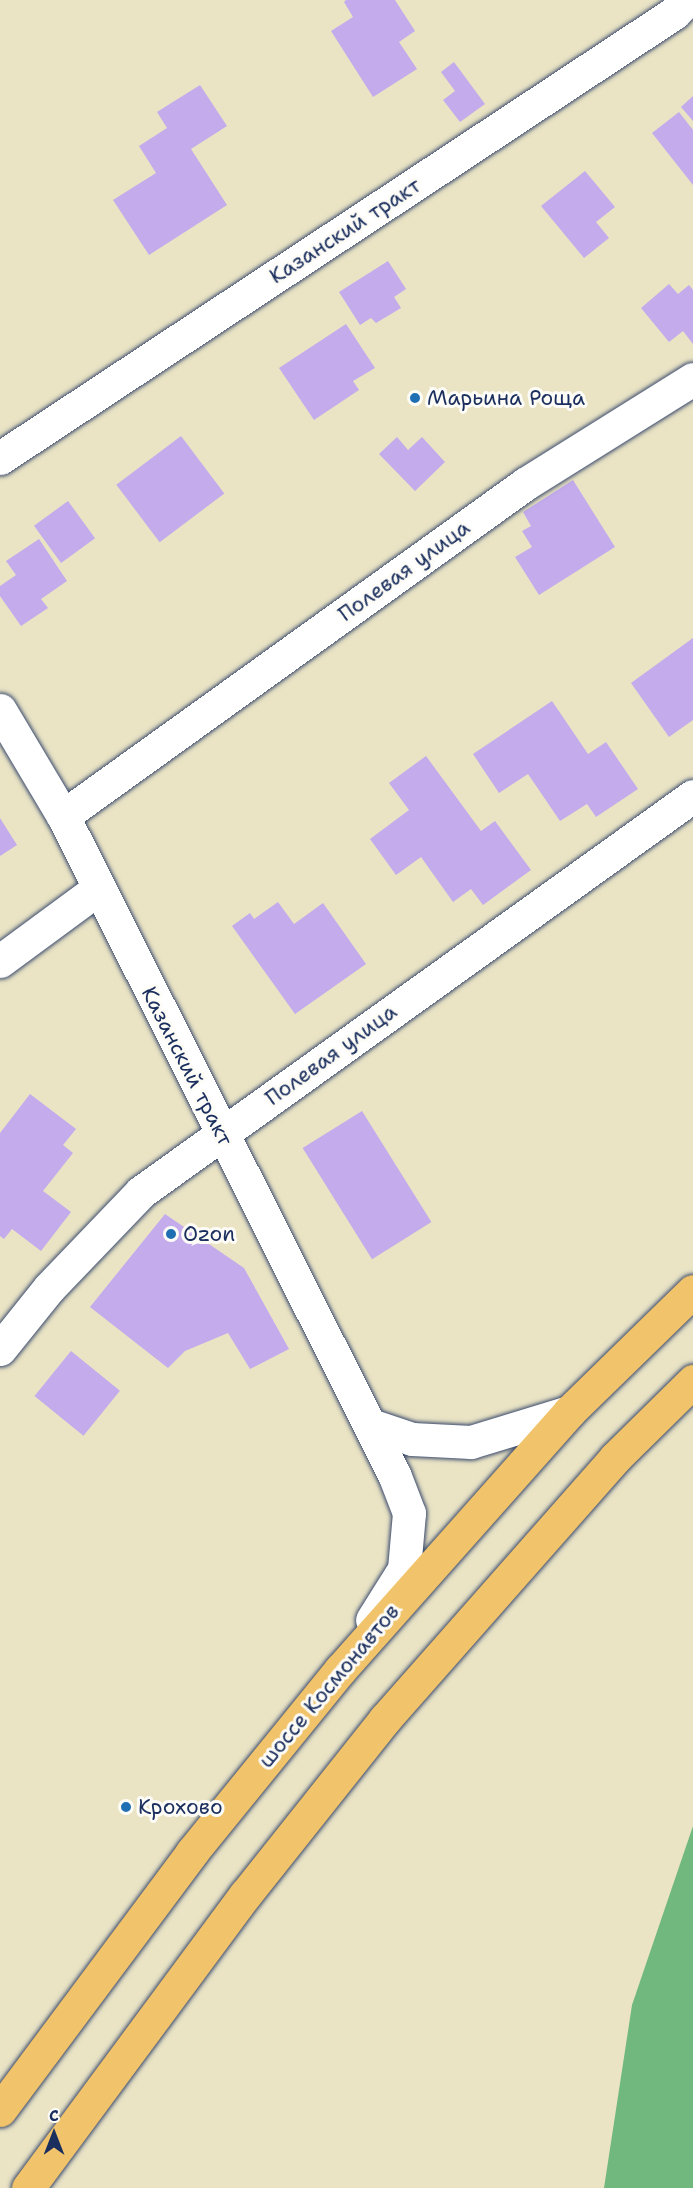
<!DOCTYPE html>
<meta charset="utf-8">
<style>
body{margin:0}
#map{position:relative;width:693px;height:2188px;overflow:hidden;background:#eae4c5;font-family:"Shantell Sans",sans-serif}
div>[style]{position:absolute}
.forest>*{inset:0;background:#71b87e}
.building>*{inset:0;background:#c3abec;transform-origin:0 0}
.roads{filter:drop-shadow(0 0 2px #3a4a6d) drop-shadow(0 0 2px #3a4a6d)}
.minor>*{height:33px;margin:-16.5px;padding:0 16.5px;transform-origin:16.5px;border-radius:16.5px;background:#fff}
.major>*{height:33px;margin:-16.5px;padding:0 16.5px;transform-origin:16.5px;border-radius:16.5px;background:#f1c36a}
.dots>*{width:16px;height:16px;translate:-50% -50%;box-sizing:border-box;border:3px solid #fdfcf7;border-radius:50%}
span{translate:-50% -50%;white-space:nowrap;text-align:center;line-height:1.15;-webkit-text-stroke:6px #fdfcf7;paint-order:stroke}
.street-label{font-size:21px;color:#1b2f5e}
.poi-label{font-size:21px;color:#1b2f5e}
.left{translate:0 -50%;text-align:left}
.north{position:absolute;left:24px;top:2104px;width:60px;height:60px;-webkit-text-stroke:4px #fdfcf7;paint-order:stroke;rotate:0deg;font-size:16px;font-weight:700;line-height:24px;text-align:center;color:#1b2f5e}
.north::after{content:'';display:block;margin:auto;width:21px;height:27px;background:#1b2f5e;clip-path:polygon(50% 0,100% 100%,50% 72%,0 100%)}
</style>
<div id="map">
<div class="forest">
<i style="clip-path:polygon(693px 1826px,693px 2188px,604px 2188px,632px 2005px)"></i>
</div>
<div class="building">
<i style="clip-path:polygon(346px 0,395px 0,415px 31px,399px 42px,417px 69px,373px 97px,331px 31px,353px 17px,344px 2px)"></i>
<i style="clip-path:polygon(454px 62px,485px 104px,460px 122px,443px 100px,455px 91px,441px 72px)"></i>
<i style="clip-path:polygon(200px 85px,227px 126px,191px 149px,227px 205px,149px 255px,113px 200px,156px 173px,139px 146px,167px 128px,157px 112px)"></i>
<i style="clip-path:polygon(693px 96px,693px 121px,681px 107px)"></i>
<i style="clip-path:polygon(679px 112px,693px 130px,693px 185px,652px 133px)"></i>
<i style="clip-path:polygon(585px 171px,615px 207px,596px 222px,609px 238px,584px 258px,541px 206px)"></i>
<i style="clip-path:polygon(388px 261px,406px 289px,394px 297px,401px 308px,376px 323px,371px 318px,360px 325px,339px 292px)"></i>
<i style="clip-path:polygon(669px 284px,678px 294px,689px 285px,693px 290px,693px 344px,683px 331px,669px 342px,641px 308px)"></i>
<i style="clip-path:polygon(346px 324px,375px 368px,353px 381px,359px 390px,314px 420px,279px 368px)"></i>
<i style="left:181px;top:436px;width:72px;height:81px;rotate:53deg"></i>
<i style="clip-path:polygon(397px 437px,408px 450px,422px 437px,445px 462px,415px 491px,379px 454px)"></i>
<i style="clip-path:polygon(573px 480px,615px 547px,539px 595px,515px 557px,532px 547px,522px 531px,531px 526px,523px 512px)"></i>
<i style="left:68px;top:501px;width:46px;height:42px;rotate:54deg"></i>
<i style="clip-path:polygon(39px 539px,67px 581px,41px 599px,48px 608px,21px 626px,0 596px,0 586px,16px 575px,6px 561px)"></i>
<i style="clip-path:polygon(693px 638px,693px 720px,669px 737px,631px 683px)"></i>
<i style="clip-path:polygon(552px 701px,588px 754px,606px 742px,638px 789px,596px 817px,587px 804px,560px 821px,528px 774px,499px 793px,473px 754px)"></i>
<i style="clip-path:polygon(426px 756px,481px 831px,495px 821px,531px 870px,483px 905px,471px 889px,453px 902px,421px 857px,396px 875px,370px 839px,409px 810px,389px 783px)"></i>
<i style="clip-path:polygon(0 818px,17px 845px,0 856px)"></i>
<i style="clip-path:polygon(278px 902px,294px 924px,323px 903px,366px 964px,295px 1014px,232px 926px,250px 913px,254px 919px)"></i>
<i style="clip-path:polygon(30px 1094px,76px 1129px,63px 1145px,73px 1153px,43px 1191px,71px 1212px,41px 1251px,12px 1229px,4px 1239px,0 1236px,0 1133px)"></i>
<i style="left:362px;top:1111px;width:131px;height:70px;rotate:58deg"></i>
<i style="clip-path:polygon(165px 1214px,244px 1268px,289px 1349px,250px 1369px,228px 1333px,185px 1351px,168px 1368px,90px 1307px)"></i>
<i style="left:71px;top:1351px;width:63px;height:58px;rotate:39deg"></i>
</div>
<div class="roads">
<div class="minor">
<i style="left:0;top:458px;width:808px;rotate:-33.43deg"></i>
<i style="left:674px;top:13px;width:18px;rotate:-45deg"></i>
<i style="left:0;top:710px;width:123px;rotate:59.3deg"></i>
<i style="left:63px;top:816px;width:737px;rotate:63.3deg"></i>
<i style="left:394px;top:1474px;width:42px;rotate:69deg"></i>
<i style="left:409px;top:1513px;width:56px;rotate:95.1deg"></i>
<i style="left:404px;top:1569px;width:60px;rotate:122.1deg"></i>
<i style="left:63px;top:816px;width:569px;rotate:-35.7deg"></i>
<i style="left:525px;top:484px;width:198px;rotate:-32deg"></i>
<i style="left:0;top:961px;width:123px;rotate:-36.4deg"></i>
<i style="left:0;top:1349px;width:78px;rotate:-51.2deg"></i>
<i style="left:49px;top:1288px;width:133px;rotate:-46.2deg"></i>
<i style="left:141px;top:1192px;width:679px;rotate:-35.66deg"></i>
<i style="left:370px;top:1425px;width:44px;rotate:18.4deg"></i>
<i style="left:412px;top:1439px;width:59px;rotate:2.9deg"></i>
<i style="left:471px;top:1442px;width:102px;rotate:-17deg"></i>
</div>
<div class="major">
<i style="left:0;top:2110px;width:322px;rotate:-53.3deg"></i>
<i style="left:192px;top:1852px;width:235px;rotate:-50.9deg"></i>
<i style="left:340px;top:1670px;width:345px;rotate:-48.4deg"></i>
<i style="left:569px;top:1412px;width:173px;rotate:-44.3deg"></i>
<i style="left:28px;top:2188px;width:365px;rotate:-53.5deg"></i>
<i style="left:245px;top:1895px;width:225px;rotate:-51.5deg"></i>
<i style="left:385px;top:1719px;width:348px;rotate:-48.6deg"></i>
<i style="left:615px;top:1458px;width:110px;rotate:-44.6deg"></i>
</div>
</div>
<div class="dots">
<i style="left:415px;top:398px;background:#1f6fb2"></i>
<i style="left:171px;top:1234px;background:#1f6fb2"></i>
<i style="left:126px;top:1807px;background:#1f6fb2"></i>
</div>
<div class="street-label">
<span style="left:345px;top:231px;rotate:-33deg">Казанский тракт</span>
<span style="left:404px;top:571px;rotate:-36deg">Полевая улица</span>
<span style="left:331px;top:1055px;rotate:-36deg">Полевая улица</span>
<span style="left:187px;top:1066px;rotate:63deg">Казанский тракт</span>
<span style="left:329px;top:1686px;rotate:-50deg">шоссе Космонавтов</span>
</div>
<div class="poi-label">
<span class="left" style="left:427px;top:398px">Марьина Роща</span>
<span class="left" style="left:183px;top:1234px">Ozon</span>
<span class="left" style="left:138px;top:1807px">Крохово</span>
</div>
<div class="north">С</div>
</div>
